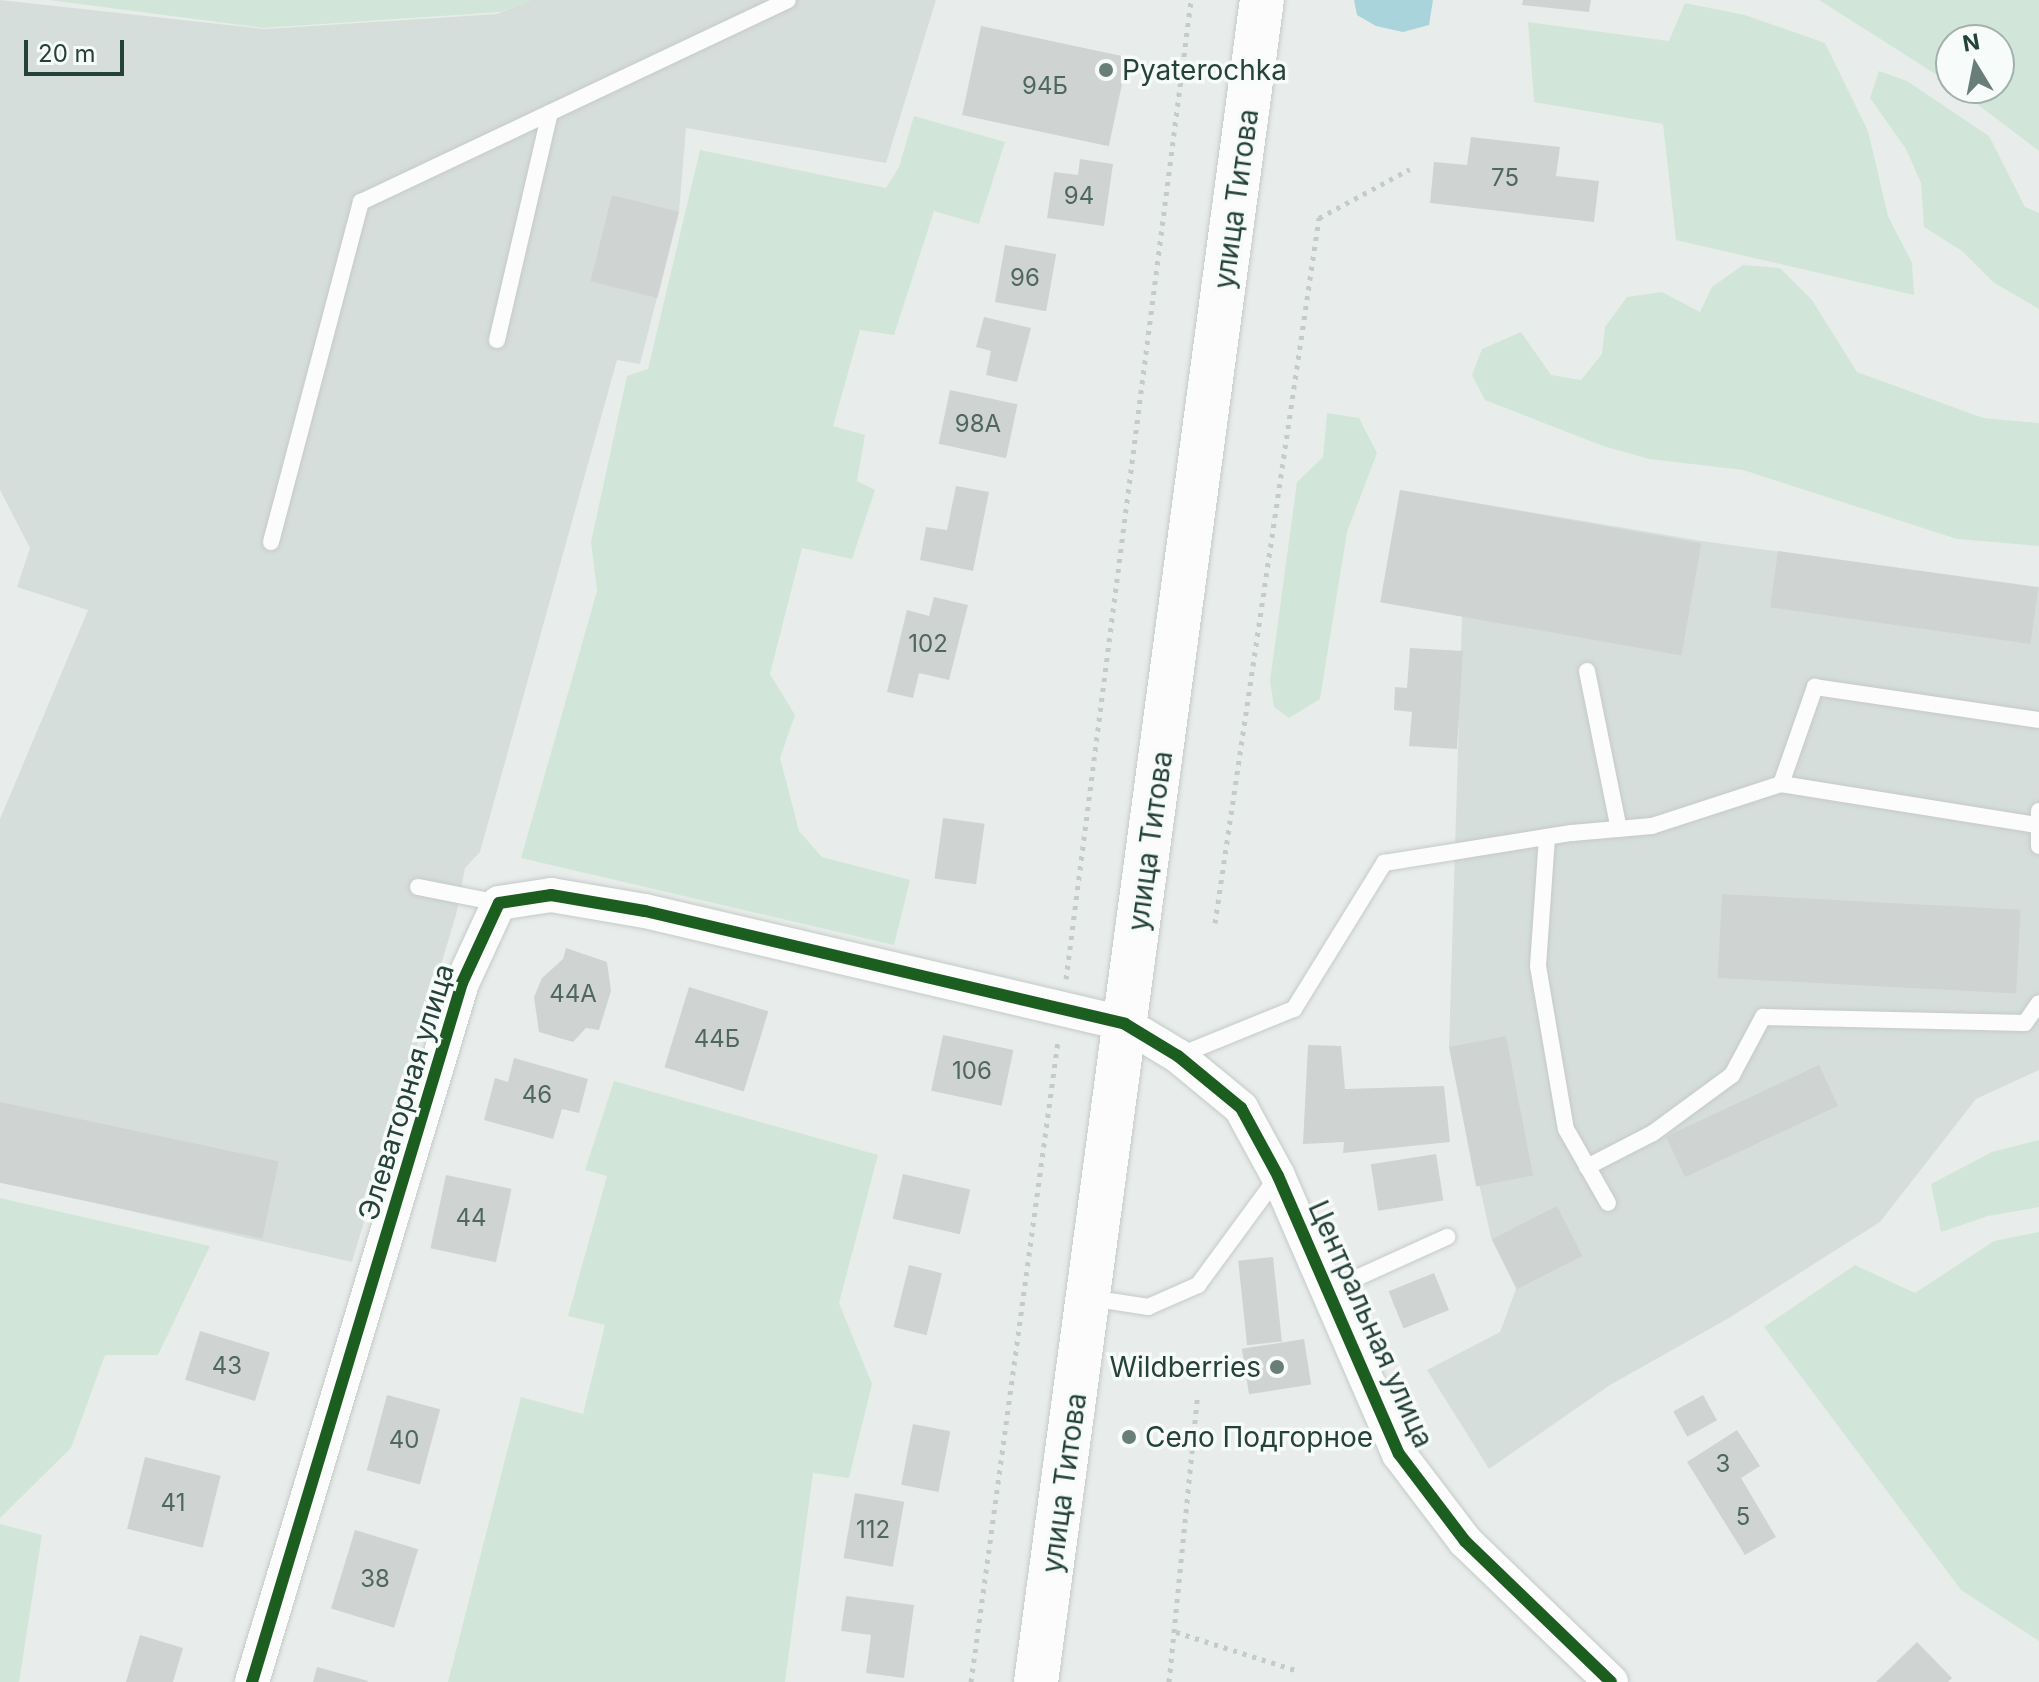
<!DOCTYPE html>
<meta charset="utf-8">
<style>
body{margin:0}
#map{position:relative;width:2039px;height:1682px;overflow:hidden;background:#e8edeb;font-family:Inter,sans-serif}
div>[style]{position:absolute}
.built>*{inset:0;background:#d6dedb}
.green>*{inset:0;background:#d1e6d8}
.water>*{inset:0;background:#a9d4db}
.building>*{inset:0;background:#cfd4d2;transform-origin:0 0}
.path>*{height:5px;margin-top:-2.5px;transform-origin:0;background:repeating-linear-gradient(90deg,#c3ccca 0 4px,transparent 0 10px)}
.roads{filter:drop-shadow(0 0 2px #c5cac8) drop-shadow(0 0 2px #c5cac8)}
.lane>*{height:16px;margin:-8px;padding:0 8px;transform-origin:8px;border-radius:8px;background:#fcfcfc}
.street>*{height:34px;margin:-17px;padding:0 17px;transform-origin:17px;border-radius:17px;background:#fcfcfc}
.secondary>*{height:44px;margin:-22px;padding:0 22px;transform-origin:22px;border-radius:22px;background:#fcfcfc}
.cycleway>*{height:12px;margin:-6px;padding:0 6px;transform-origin:6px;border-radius:6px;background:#1b5e20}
.dots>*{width:22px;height:22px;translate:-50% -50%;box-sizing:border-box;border:4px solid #f7fbf9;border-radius:50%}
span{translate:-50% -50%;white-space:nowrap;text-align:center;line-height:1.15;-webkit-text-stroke:7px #f7fbf9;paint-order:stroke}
.number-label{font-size:24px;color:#506761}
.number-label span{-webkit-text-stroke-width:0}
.poi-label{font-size:28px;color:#24423a}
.left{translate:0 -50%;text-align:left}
.right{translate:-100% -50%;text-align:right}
.street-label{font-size:28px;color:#24423a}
.north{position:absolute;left:1935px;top:24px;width:80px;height:80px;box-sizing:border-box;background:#f7fbf9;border:2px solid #a3b1ad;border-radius:50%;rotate:350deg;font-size:22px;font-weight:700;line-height:32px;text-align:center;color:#24423a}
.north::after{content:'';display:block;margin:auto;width:28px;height:36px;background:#697e78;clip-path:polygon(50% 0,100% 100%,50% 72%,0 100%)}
.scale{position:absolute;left:24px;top:40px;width:100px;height:36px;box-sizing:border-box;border:4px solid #24423a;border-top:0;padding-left:10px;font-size:24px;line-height:28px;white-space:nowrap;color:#24423a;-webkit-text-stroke:6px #f7fbf9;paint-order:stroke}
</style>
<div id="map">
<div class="built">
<i style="clip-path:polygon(0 0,265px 29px,497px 14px,531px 0,936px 0,886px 163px,686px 128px,679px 212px,640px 364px,617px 360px,480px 852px,465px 868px,456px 915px,352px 1262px,0 1181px,0 819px,88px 610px,17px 587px,30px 548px,0 490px)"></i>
<i style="clip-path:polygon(1400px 490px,1702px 541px,2039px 587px,2039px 1070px,1976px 1099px,1880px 1222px,1729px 1318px,1610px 1385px,1489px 1469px,1427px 1370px,1500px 1332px,1516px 1289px,1491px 1238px,1449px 1047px,1462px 616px,1381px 602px)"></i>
</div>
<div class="green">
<i style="clip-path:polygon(49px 0,531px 0,501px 12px,263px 28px)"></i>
<i style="clip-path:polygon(1819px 0,2039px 0,2039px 151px,1956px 88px,1999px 88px,1999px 40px,1951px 40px,1951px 84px)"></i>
<i style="clip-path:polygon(1685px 3px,1745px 15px,1825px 43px,1868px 131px,1888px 216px,1912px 263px,1914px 295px,1676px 240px,1663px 124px,1534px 102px,1528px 22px,1669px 41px)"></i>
<i style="clip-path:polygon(1879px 71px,1907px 81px,1989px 136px,2025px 207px,2039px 213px,2039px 309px,1993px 282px,1962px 251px,1924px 227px,1921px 183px,1906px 149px,1870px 98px)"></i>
<i style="clip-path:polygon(914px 116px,1005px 142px,979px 224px,934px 211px,894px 335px,860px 330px,833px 426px,865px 435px,857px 481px,875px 490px,852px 559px,802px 548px,770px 674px,795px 715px,780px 758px,799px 831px,822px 857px,910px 880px,894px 945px,521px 858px,597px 591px,591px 542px,627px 376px,648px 369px,700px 150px,886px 188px,899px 167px)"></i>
<i style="clip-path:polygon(1743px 265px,1780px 268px,1812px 300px,1857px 372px,1983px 418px,2039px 423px,2039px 546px,1957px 539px,1743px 470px,1649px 459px,1603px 446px,1485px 400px,1472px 375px,1482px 349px,1521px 332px,1551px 375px,1581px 380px,1602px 354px,1605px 327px,1627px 297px,1662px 292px,1700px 312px,1712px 287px)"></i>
<i style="clip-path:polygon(1327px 413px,1359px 418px,1377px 453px,1347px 532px,1320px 699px,1289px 718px,1274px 707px,1270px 681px,1297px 482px,1323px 457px)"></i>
<i style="clip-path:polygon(614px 1081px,878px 1155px,839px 1303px,872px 1384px,849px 1478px,813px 1473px,785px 1682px,448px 1682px,521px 1397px,583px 1414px,605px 1325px,568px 1316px,607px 1176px,585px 1170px)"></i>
<i style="clip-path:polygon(2039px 1140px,2039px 1207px,1988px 1216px,1941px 1232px,1931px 1184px,1992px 1152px)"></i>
<i style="clip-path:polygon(0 1198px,210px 1246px,158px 1355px,105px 1355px,71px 1448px,0 1518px)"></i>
<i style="clip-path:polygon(2039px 1232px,2039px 1641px,1961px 1590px,1764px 1327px,1855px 1265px,1915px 1293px,1994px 1241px)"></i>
<i style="clip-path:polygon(0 1524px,42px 1535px,19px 1682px,0 1682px)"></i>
</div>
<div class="water">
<i style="clip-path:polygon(1354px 0,1433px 0,1429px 25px,1403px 32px,1376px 26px,1357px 15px)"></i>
</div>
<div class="building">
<i style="clip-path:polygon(1523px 0,1591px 0,1589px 12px,1522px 5px)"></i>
<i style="left:981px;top:26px;width:150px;height:91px;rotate:12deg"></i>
<i style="clip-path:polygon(1471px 137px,1560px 147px,1556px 176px,1599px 181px,1594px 222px,1430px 203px,1434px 162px,1467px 165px)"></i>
<i style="clip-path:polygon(1080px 159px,1113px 164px,1104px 226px,1047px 218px,1054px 172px,1078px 175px)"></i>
<i style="left:612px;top:195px;width:69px;height:89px;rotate:14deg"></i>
<i style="left:1005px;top:245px;width:52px;height:58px;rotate:10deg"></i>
<i style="clip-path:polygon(984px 317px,1031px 328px,1017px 382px,986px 375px,991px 351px,976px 347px)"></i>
<i style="left:950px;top:390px;width:69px;height:55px;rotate:12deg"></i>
<i style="clip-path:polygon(956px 486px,989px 492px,973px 571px,920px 560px,926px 527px,947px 530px)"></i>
<i style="left:1400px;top:490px;width:306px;height:114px;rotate:10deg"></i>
<i style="left:1778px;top:551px;width:263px;height:57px;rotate:8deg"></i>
<i style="clip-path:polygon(934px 597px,968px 605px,949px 680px,919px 673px,913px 698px,887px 692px,907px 610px,929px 616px)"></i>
<i style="clip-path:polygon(1410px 648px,1463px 651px,1457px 749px,1409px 746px,1412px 712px,1394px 710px,1395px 687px,1407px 688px)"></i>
<i style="left:943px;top:818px;width:42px;height:61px;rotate:8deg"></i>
<i style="left:1722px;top:894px;width:299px;height:84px;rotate:3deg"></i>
<i style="clip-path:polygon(566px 948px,607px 962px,611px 991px,599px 1030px,586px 1028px,573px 1042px,539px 1032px,534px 997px,542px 978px,563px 959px)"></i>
<i style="left:689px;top:987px;width:83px;height:84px;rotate:17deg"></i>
<i style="left:943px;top:1035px;width:72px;height:57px;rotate:12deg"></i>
<i style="left:1506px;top:1036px;width:142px;height:58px;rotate:79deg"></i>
<i style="clip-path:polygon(1308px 1045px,1341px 1046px,1345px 1089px,1444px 1086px,1450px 1142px,1343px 1153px,1344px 1142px,1303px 1144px)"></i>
<i style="clip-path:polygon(514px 1058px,588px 1079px,579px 1113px,562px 1109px,553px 1139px,484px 1120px,495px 1078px,508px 1082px)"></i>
<i style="left:1819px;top:1065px;width:45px;height:169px;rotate:65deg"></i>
<i style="left:0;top:1102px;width:285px;height:79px;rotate:12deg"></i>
<i style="left:1436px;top:1154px;width:47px;height:66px;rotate:81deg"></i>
<i style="left:903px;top:1174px;width:69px;height:46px;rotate:13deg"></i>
<i style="left:446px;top:1175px;width:67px;height:75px;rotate:12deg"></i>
<i style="left:1557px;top:1206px;width:56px;height:73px;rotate:63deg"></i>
<i style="left:1273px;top:1257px;width:85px;height:35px;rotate:84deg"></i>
<i style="left:909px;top:1265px;width:34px;height:64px;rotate:14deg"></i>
<i style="left:1434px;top:1273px;width:40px;height:49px;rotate:68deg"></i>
<i style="left:200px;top:1331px;width:73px;height:51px;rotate:17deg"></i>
<i style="left:1304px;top:1339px;width:46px;height:63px;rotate:81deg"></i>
<i style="left:387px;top:1395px;width:55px;height:78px;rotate:15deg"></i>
<i style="left:1703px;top:1395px;width:29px;height:34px;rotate:61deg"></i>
<i style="left:913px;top:1424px;width:38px;height:62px;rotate:11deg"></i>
<i style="clip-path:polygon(1737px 1430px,1760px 1466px,1741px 1478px,1776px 1537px,1745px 1555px,1687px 1462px)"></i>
<i style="left:145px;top:1457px;width:78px;height:74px;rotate:14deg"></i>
<i style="left:855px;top:1493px;width:50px;height:66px;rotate:10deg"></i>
<i style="left:355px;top:1530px;width:66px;height:82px;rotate:17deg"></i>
<i style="clip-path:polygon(846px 1596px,914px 1605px,904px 1678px,866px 1673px,871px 1635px,841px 1631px)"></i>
<i style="clip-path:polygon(140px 1635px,183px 1648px,173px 1682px,126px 1682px)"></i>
<i style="clip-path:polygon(1917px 1642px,1952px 1678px,1948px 1682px,1876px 1682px)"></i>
<i style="clip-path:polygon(317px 1667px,368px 1681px,368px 1682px,313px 1682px)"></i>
</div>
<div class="path">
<i style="left:1215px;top:923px;width:713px;rotate:-81.61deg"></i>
<i style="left:1319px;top:218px;width:103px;rotate:-28.3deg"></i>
<i style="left:1066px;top:979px;width:987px;rotate:-82.72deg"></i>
<i style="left:1176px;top:1632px;width:125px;rotate:17.7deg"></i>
<i style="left:971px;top:1682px;width:647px;rotate:-82.27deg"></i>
<i style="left:1169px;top:1682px;width:290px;rotate:-84.3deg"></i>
</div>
<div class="roads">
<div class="lane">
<i style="left:497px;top:340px;width:233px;rotate:-76.9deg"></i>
<i style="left:271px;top:542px;width:352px;rotate:-75.2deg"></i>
<i style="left:361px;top:202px;width:472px;rotate:-25.3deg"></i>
<i style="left:1587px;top:671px;width:161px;rotate:78.6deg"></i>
<i style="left:1781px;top:784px;width:103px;rotate:-70.7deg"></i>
<i style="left:1815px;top:687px;width:226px;rotate:8.4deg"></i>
<i style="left:2039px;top:811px;width:35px;rotate:90deg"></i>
<i style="left:1547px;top:837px;width:129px;rotate:94deg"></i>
<i style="left:1538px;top:966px;width:165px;rotate:80.3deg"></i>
<i style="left:1566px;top:1129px;width:85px;rotate:60.4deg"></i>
<i style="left:418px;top:887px;width:83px;rotate:11.2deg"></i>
<i style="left:1178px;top:1056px;width:125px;rotate:-22.1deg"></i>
<i style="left:1294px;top:1009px;width:172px;rotate:-58.3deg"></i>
<i style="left:1384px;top:863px;width:190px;rotate:-9.1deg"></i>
<i style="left:1572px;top:833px;width:80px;rotate:-5deg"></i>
<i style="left:1652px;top:826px;width:136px;rotate:-18deg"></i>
<i style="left:1781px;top:784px;width:258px;rotate:9.1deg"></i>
<i style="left:1587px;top:1167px;width:74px;rotate:-27.3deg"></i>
<i style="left:1653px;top:1133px;width:98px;rotate:-36.3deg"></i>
<i style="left:1732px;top:1075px;width:66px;rotate:-61.9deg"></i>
<i style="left:1763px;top:1017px;width:262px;rotate:1.3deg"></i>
<i style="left:2025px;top:1023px;width:24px;rotate:-55deg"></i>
<i style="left:1328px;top:1291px;width:131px;rotate:-24.4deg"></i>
<i style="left:1090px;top:1298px;width:59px;rotate:8.8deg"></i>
<i style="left:1148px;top:1307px;width:55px;rotate:-23.7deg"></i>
<i style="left:1198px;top:1285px;width:135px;rotate:-53.7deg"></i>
</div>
<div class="street">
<i style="left:252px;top:1682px;width:730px;rotate:-73.28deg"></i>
<i style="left:462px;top:983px;width:88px;rotate:-65.2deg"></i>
<i style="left:499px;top:903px;width:53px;rotate:-8.7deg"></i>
<i style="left:551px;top:895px;width:95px;rotate:9.7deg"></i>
<i style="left:645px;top:911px;width:493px;rotate:13.2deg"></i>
<i style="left:1125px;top:1024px;width:62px;rotate:31.1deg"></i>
<i style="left:1178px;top:1056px;width:82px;rotate:39.5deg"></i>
<i style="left:1241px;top:1108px;width:77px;rotate:61.4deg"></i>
<i style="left:1278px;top:1176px;width:303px;rotate:66.5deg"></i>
<i style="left:1399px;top:1454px;width:109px;rotate:52.8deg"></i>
<i style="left:1465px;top:1541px;width:203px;rotate:44deg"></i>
</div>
<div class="secondary">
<i style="left:1036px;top:1682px;width:1697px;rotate:-82.35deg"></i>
</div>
</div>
<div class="cycleway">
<i style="left:252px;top:1682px;width:730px;rotate:-73.28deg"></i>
<i style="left:462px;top:983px;width:88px;rotate:-65.2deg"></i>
<i style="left:499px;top:903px;width:53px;rotate:-8.7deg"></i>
<i style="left:551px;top:895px;width:95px;rotate:9.7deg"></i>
<i style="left:645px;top:911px;width:493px;rotate:13.2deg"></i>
<i style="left:1125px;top:1024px;width:62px;rotate:31.1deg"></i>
<i style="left:1178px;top:1056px;width:82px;rotate:39.5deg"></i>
<i style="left:1241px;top:1108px;width:77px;rotate:61.4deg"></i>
<i style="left:1278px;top:1176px;width:303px;rotate:66.5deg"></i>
<i style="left:1399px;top:1454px;width:109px;rotate:52.8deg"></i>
<i style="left:1465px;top:1541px;width:203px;rotate:44deg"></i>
</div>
<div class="dots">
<i style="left:1106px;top:70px;background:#697e78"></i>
<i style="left:1277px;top:1367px;background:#697e78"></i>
<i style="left:1129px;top:1437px;background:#697e78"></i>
</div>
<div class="number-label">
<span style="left:1045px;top:86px">94Б</span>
<span style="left:1505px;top:178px">75</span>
<span style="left:1079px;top:196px">94</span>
<span style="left:1025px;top:278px">96</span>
<span style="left:978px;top:424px">98А</span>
<span style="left:928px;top:644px">102</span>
<span style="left:573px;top:994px">44А</span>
<span style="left:717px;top:1039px">44Б</span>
<span style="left:972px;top:1071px">106</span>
<span style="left:537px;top:1095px">46</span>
<span style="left:471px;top:1218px">44</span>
<span style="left:227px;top:1366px">43</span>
<span style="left:404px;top:1440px">40</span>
<span style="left:1723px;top:1464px">3</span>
<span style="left:173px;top:1503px">41</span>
<span style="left:1743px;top:1517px">5</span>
<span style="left:873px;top:1530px">112</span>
<span style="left:375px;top:1579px">38</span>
</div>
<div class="poi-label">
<span class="left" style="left:1122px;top:70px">Pyaterochka</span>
<span class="right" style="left:1261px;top:1367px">Wildberries</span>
<span class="left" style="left:1145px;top:1437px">Село Подгорное</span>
</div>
<div class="street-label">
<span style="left:1236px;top:199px;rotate:-82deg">улица Титова</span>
<span style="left:1150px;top:841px;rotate:-82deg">улица Титова</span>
<span style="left:406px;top:1092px;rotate:-73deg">Элеваторная улица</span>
<span style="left:1371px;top:1324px;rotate:66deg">Центральная улица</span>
<span style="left:1064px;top:1483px;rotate:-82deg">улица Титова</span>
</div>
<div class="north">N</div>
<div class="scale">20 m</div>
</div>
